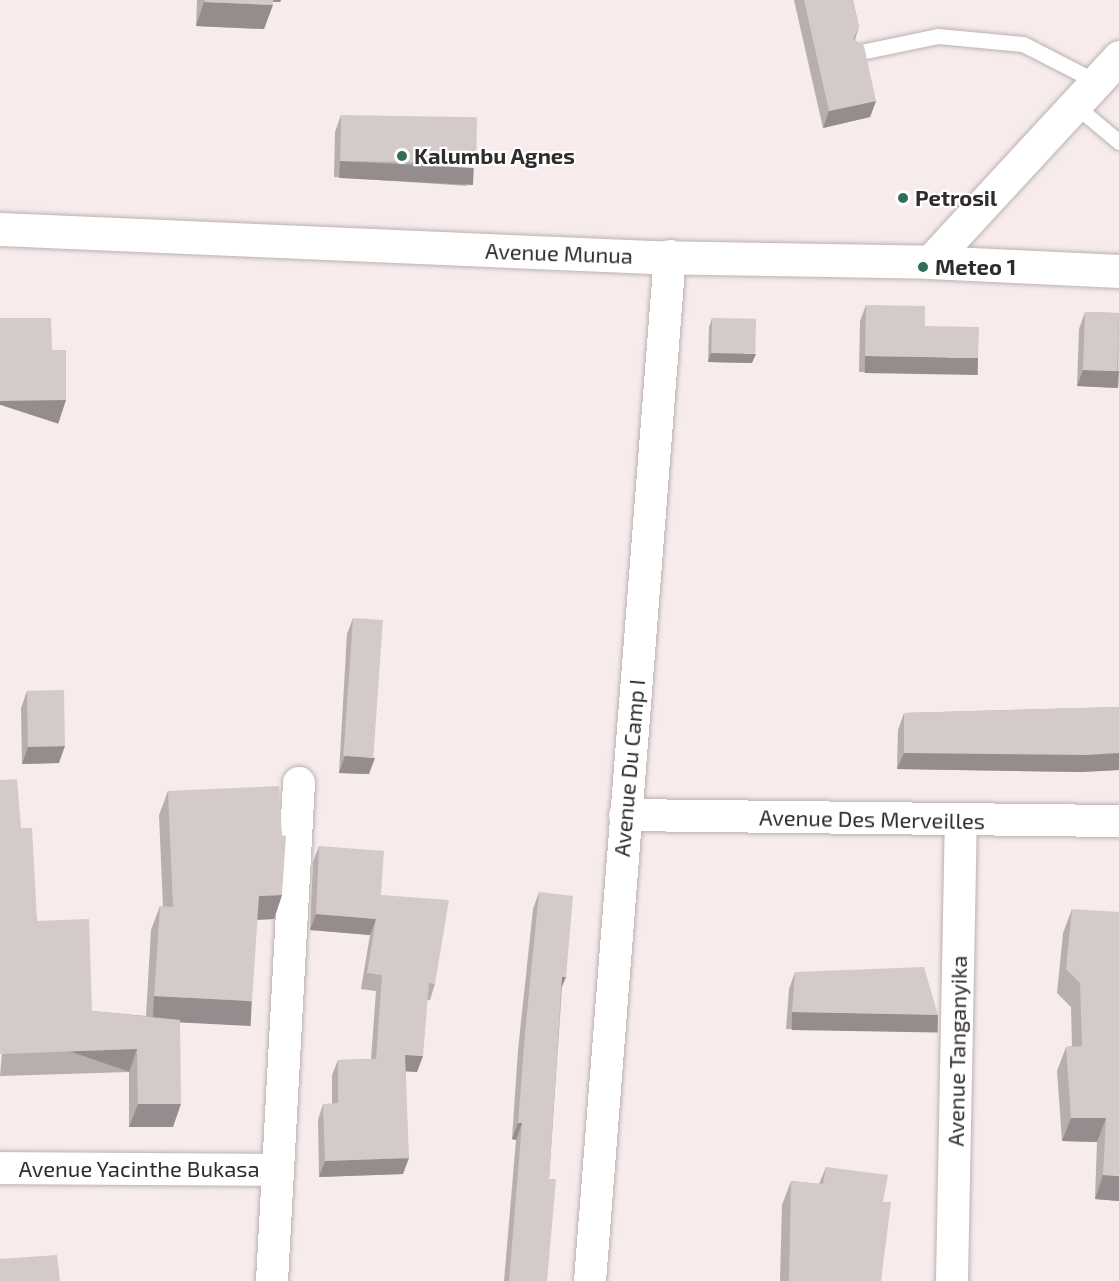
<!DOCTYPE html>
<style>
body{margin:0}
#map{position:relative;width:1119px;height:1281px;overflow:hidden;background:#f7ebeb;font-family:"Exo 2",sans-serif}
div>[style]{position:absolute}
.roads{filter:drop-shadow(0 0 2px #bcb1b1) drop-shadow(0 0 2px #bcb1b1)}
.service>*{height:15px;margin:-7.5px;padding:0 7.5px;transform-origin:7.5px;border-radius:7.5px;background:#fff}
.minor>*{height:32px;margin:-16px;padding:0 16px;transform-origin:16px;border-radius:16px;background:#fff}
.tertiary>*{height:33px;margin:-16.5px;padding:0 16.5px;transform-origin:16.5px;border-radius:16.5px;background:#fff}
.secondary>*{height:33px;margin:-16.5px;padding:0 16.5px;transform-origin:16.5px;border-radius:16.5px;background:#fff}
.wall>*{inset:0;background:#b7aeae}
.shaded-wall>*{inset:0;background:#958d8d;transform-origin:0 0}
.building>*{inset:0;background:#d5caca;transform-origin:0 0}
.dots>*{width:16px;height:16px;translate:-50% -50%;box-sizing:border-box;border:3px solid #fff;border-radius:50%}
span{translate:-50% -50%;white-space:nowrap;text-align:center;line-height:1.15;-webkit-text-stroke:4.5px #fff;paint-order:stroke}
.poi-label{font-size:22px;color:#312c2c;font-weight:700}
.left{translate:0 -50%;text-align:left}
.street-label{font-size:22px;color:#312c2c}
</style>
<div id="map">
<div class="roads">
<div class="service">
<i style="left:856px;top:53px;width:84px;rotate:-11.7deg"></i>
<i style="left:938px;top:36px;width:85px;rotate:5.4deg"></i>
<i style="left:1023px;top:44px;width:83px;rotate:27.2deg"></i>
<i style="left:1076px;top:106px;width:56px;rotate:39.9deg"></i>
</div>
<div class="minor">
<i style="left:625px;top:815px;width:494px;rotate:0.7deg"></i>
<i style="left:0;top:1168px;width:278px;rotate:0.4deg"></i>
<i style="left:272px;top:1281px;width:499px;rotate:-86.9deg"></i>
<i style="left:590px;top:1281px;width:1028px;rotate:-85.54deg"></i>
<i style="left:952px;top:1281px;width:460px;rotate:-88.9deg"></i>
</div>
<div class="tertiary">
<i style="left:930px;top:262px;width:279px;rotate:-47.3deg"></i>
</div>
<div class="secondary">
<i style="left:0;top:229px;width:652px;rotate:2.46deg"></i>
<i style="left:651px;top:257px;width:279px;rotate:1deg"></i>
<i style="left:930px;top:262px;width:189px;rotate:2.7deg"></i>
</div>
</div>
<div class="wall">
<i style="clip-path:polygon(197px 0,281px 0,280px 2px,273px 2px,264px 29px,196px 26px)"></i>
<i style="clip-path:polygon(794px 0,853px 0,859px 27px,855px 40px,876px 101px,870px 117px,823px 128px)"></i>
<i style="clip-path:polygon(341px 115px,468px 186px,334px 177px,335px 132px)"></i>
<i style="clip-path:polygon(866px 305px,972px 374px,859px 372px,860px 321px)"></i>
<i style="clip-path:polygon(1085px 312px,1119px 313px,1118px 388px,1077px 386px,1079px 329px)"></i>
<i style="clip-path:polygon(712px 318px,752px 363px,708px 362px,709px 327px)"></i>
<i style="clip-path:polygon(353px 618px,369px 774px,339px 773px,347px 634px)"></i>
<i style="clip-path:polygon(27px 691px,59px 763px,22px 764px,21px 708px)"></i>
<i style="clip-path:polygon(1119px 707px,1119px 770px,1081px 772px,897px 769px,898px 730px,904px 713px)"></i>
<i style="clip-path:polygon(168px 791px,282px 895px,274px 919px,257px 920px,244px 1025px,180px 1022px,173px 1127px,129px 1127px,129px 1072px,0 1076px,21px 828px,37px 921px,92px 1011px,146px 1016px,151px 930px,160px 906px,163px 907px,159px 815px)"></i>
<i style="clip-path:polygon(319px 846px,381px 895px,435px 984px,430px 1000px,427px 1000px,417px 1072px,406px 1071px,403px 1174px,319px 1177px,318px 1120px,323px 1104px,332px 1104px,332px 1075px,338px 1060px,371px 1059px,376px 991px,361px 989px,370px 935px,310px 930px,313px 862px)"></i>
<i style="clip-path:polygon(539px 892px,562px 988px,549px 1179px,547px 1281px,504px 1281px,516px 1140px,512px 1139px,518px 1050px,533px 909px)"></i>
<i style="clip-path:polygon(1072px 909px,1119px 1201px,1095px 1199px,1097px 1142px,1062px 1141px,1057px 1071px,1066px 1047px,1072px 1046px,1071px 1007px,1057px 993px,1063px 933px)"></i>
<i style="clip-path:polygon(795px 972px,938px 1015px,932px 1032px,786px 1029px,789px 989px)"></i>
<i style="clip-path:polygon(826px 1167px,883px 1202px,881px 1281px,780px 1281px,782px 1205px,791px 1181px,819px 1184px)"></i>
</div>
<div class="shaded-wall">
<i style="clip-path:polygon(267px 0,281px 0,280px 2px,266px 1px)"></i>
<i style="clip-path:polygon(204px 2px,273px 5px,264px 29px,196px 26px)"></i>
<i style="clip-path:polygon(876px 101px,870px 117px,823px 128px,829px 111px)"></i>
<i style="left:340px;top:161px;width:134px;height:17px;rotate:3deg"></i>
<i style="clip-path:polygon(711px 353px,756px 354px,752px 363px,708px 362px)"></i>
<i style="left:865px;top:356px;width:113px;height:17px;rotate:1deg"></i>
<i style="clip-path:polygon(1083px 370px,1119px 371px,1118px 388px,1077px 386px)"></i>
<i style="left:66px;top:400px;width:25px;height:66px;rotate:108deg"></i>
<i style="clip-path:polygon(65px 746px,59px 763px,22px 764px,28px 747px)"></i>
<i style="clip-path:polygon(904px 753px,1119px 753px,1119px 770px,1081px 772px,897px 769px)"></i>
<i style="clip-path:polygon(345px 756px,375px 758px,369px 774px,339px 773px)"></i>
<i style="clip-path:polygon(282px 895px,274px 919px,250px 920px,259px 896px)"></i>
<i style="clip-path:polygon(316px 914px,376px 919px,370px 935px,310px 930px)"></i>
<i style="clip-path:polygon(562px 977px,566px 977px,559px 994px)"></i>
<i style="left:154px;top:996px;width:98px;height:25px;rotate:3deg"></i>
<i style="left:792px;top:1012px;width:146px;height:18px;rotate:1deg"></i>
<i style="left:137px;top:1049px;width:24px;height:137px;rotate:109deg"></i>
<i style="clip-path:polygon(405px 1055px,423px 1056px,417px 1072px,399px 1071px)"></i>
<i style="clip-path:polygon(138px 1104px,181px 1104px,173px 1127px,129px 1127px)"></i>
<i style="clip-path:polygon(1071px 1118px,1106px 1118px,1097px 1142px,1062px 1141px)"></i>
<i style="clip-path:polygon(518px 1123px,522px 1123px,516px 1140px,512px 1139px)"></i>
<i style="clip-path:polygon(409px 1158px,403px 1174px,319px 1177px,325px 1161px)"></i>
<i style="clip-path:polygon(1103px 1175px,1119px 1176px,1119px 1201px,1095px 1199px)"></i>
</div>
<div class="building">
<i style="clip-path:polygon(205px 0,273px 0,273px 5px,204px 2px)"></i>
<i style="clip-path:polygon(804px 0,853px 0,859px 27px,853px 39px,864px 46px,876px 101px,829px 111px)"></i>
<i style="left:341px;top:115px;width:136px;height:46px;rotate:1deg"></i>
<i style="clip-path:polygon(866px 305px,925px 306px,925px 326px,979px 327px,978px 358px,865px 356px)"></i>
<i style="left:1085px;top:312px;width:34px;height:58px;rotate:2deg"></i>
<i style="clip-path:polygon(0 318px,51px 318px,52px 350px,66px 350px,66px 400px,0 401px)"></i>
<i style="left:712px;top:318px;width:44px;height:35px;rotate:1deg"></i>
<i style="left:353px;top:618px;width:30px;height:138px;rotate:4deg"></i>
<i style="left:64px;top:690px;width:56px;height:37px;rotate:89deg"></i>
<i style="clip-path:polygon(1119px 707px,1119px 753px,1087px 755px,904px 753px,904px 713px)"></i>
<i style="clip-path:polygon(17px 779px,21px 828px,32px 828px,37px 921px,89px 919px,92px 1011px,180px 1020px,181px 1104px,138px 1104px,137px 1049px,0 1054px,0 780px)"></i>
<i style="clip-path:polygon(279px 786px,282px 835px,286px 836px,282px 895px,259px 896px,252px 1001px,154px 996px,160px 906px,173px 907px,168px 791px)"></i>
<i style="clip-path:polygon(319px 846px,384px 851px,381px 895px,449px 900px,435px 984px,429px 983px,423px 1056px,405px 1055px,409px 1158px,325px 1161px,323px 1104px,338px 1103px,338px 1060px,376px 1059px,382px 975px,367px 973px,376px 919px,316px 914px)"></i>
<i style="clip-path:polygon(539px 892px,573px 896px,566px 977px,562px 977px,549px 1179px,556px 1179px,547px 1281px,509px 1281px,522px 1123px,518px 1123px,525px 1033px)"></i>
<i style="clip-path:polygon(1072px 909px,1119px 912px,1119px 1176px,1103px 1175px,1106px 1118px,1071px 1118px,1066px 1047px,1082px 1046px,1080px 983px,1066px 969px)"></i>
<i style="clip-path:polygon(924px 967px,938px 1015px,792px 1012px,795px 972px)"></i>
<i style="clip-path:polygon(826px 1167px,888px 1175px,883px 1202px,891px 1202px,881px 1281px,789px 1281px,791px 1181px,823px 1184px)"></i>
<i style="clip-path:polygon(57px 1255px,60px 1281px,0 1281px,0 1259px)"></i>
</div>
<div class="dots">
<i style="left:402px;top:156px;background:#326d57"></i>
<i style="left:903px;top:198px;background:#326d57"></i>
<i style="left:923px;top:267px;background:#326d57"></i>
</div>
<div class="poi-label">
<span class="left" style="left:414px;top:156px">Kalumbu Agnes</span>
<span class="left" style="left:915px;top:198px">Petrosil</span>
<span class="left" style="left:935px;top:267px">Meteo 1</span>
</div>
<div class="street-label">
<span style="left:559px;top:253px;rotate:2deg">Avenue Munua</span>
<span style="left:629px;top:768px;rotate:-85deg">Avenue Du Camp I</span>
<span style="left:872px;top:819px;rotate:1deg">Avenue Des Merveilles</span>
<span style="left:957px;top:1051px;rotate:-89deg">Avenue Tanganyika</span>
<span style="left:139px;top:1169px">Avenue Yacinthe Bukasa</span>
</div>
</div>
